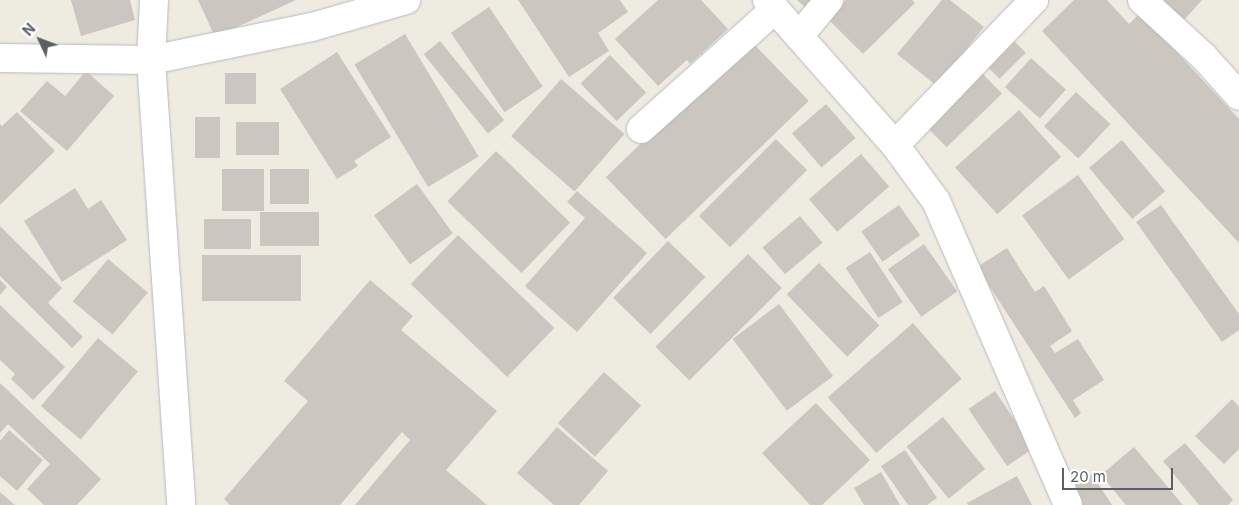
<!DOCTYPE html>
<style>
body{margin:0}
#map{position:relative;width:1239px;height:505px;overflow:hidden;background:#eeebe1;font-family:Inter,sans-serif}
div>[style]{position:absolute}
.building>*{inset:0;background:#cbc7c0;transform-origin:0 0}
.roads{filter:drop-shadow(0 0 1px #b7babf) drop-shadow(0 0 1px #b7babf)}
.minor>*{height:28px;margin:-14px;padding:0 14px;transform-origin:14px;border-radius:14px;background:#fff}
span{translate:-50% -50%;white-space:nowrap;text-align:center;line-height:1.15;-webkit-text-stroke:5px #fff;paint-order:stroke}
.north{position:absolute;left:15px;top:15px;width:50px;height:50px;-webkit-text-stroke:4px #fff;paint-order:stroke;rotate:313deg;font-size:14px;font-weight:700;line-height:20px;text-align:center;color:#5a5f63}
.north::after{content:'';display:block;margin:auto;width:18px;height:22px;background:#5a5f63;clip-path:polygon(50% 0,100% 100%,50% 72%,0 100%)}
.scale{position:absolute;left:1062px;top:468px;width:111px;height:22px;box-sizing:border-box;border:2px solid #5a5f63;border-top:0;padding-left:6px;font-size:15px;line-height:18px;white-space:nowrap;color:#5a5f63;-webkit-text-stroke:4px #fff;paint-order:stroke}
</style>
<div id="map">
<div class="building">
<i style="clip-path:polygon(71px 0,130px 0,135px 20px,81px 36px)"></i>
<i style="clip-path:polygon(198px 0,296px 0,215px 37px)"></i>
<i style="clip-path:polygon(518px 0,620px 0,628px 12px,598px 33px,609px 51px,569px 77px)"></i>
<i style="clip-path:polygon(658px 0,701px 0,728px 29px,690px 64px,687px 60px,658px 86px,615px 39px)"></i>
<i style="clip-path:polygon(797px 0,818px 0,808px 10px)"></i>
<i style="clip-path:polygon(846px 0,912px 0,915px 3px,863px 54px,827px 18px)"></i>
<i style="clip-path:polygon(942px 0,950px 0,984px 27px,937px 86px,897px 54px)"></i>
<i style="clip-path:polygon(1074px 0,1107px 0,1129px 24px,1140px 13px,1239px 119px,1239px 243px,1042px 31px)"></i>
<i style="clip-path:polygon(1161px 0,1202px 0,1184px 20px)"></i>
<i style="left:489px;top:7px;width:96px;height:46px;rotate:56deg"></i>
<i style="left:1006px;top:33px;width:28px;height:37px;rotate:45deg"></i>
<i style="left:405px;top:34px;width:143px;height:59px;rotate:59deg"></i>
<i style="left:749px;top:39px;width:86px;height:199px;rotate:46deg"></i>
<i style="left:440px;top:41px;width:102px;height:21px;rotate:51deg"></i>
<i style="clip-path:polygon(337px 52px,391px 137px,354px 161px,358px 166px,337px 179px,280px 89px)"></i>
<i style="left:610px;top:55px;width:52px;height:41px;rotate:46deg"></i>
<i style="left:1031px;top:58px;width:47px;height:39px;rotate:42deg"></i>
<i style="left:979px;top:70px;width:33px;height:77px;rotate:46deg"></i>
<i style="clip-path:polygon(86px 71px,114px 96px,67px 151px,20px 111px,47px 81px,65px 96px)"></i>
<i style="left:225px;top:73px;width:31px;height:31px"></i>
<i style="left:561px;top:79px;width:84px;height:76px;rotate:41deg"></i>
<i style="left:1076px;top:92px;width:47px;height:47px;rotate:43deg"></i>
<i style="left:826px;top:104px;width:45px;height:45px;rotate:49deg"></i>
<i style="left:1019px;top:110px;width:63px;height:86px;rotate:48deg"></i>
<i style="clip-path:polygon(17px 112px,55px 151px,0 205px,0 124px,2px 126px)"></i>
<i style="left:195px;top:117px;width:25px;height:41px"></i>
<i style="left:236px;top:122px;width:43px;height:33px"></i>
<i style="left:776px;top:139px;width:44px;height:109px;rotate:45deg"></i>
<i style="left:1122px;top:140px;width:67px;height:43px;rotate:50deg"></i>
<i style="left:496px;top:151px;width:103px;height:70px;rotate:44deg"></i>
<i style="left:861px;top:154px;width:43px;height:69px;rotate:49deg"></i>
<i style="left:264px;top:169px;width:42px;height:42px;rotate:90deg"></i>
<i style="left:270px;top:169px;width:39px;height:35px"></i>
<i style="left:1078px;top:175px;width:79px;height:69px;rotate:54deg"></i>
<i style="left:417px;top:184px;width:61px;height:53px;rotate:54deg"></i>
<i style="clip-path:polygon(75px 188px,88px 209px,101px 200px,127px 240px,62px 282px,24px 221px)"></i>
<i style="clip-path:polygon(577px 191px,647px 253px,577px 332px,525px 286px,585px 218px,567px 202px)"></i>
<i style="left:899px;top:205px;width:37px;height:46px;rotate:55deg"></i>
<i style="clip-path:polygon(1161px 205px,1239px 314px,1239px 330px,1222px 342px,1136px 222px)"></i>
<i style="left:260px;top:212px;width:59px;height:34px"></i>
<i style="left:800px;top:216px;width:35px;height:49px;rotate:50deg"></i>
<i style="left:204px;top:219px;width:47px;height:30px"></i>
<i style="clip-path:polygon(0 226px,62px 288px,48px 303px,83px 337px,72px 348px,0 276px)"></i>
<i style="left:458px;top:235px;width:134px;height:68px;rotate:44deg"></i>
<i style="left:668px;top:241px;width:52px;height:79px;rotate:44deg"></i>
<i style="left:924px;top:244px;width:58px;height:44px;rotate:55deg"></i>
<i style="clip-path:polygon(1007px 248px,1035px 292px,1044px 286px,1072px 331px,1050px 346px,1055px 353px,1078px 339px,1104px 380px,1073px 400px,1081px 413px,1075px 418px,977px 267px)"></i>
<i style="left:870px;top:252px;width:60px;height:29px;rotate:57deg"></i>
<i style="left:748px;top:254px;width:48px;height:131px;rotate:45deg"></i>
<i style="left:301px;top:255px;width:46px;height:99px;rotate:90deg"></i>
<i style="left:108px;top:259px;width:52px;height:55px;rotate:40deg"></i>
<i style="left:819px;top:263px;width:87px;height:45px;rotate:46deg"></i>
<i style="clip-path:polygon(0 280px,7px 287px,0 295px)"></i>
<i style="clip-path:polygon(370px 280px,413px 316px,401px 330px,497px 411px,446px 470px,487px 505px,355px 505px,410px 440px,402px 432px,340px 505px,230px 505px,224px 499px,308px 401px,284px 381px)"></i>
<i style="left:779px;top:304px;width:90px;height:58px;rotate:53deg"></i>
<i style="clip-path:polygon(0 305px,65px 367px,33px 400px,11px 379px,15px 374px,0 360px)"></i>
<i style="left:913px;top:323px;width:74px;height:113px;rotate:49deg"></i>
<i style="left:98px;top:338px;width:52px;height:89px;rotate:40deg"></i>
<i style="left:604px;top:372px;width:50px;height:69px;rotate:42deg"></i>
<i style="clip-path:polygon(0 383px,101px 479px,77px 505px,44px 505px,27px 489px,50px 464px,8px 424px,0 433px)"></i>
<i style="left:995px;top:391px;width:69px;height:32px;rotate:56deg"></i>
<i style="clip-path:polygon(1232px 399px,1239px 407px,1239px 449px,1224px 464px,1195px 436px)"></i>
<i style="clip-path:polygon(816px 403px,870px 460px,822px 505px,810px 505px,762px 453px)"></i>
<i style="left:943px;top:417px;width:67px;height:47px;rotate:51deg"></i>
<i style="clip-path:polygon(557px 427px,608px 471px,579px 505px,554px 505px,517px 473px)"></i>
<i style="clip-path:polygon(9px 430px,43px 460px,17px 491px,0 476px,0 441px)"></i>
<i style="clip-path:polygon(1185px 443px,1233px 500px,1228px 505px,1199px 505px,1163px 461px)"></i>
<i style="clip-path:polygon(1134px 447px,1183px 505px,1126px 505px,1101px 475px)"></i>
<i style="clip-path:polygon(905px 450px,937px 498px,927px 505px,908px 505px,881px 466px)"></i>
<i style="clip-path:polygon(881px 472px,900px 505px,864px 505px,854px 488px)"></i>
<i style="clip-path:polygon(1092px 474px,1112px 505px,1080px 505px,1070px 489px)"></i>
<i style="clip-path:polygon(1017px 476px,1032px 505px,968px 505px,967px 503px)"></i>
<i style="clip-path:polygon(0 492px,15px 505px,0 505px)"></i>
</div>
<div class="roads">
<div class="minor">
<i style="left:154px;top:0;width:60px;rotate:92.9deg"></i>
<i style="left:151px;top:60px;width:446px;rotate:86.1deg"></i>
<i style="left:767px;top:0;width:193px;rotate:48.6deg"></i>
<i style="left:895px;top:145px;width:69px;rotate:53.8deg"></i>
<i style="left:936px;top:201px;width:331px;rotate:66.5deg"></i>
<i style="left:1142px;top:0;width:84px;rotate:42.6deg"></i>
<i style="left:1204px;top:57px;width:52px;rotate:48.1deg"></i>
<i style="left:799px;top:36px;width:47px;rotate:-50.2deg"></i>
<i style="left:0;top:58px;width:151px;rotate:0.8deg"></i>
<i style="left:151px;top:60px;width:164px;rotate:-11.6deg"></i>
<i style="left:312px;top:27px;width:98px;rotate:-16deg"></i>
<i style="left:641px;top:129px;width:180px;rotate:-41.8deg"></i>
<i style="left:895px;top:145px;width:201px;rotate:-46.2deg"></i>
</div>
</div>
<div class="north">N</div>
<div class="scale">20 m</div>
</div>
